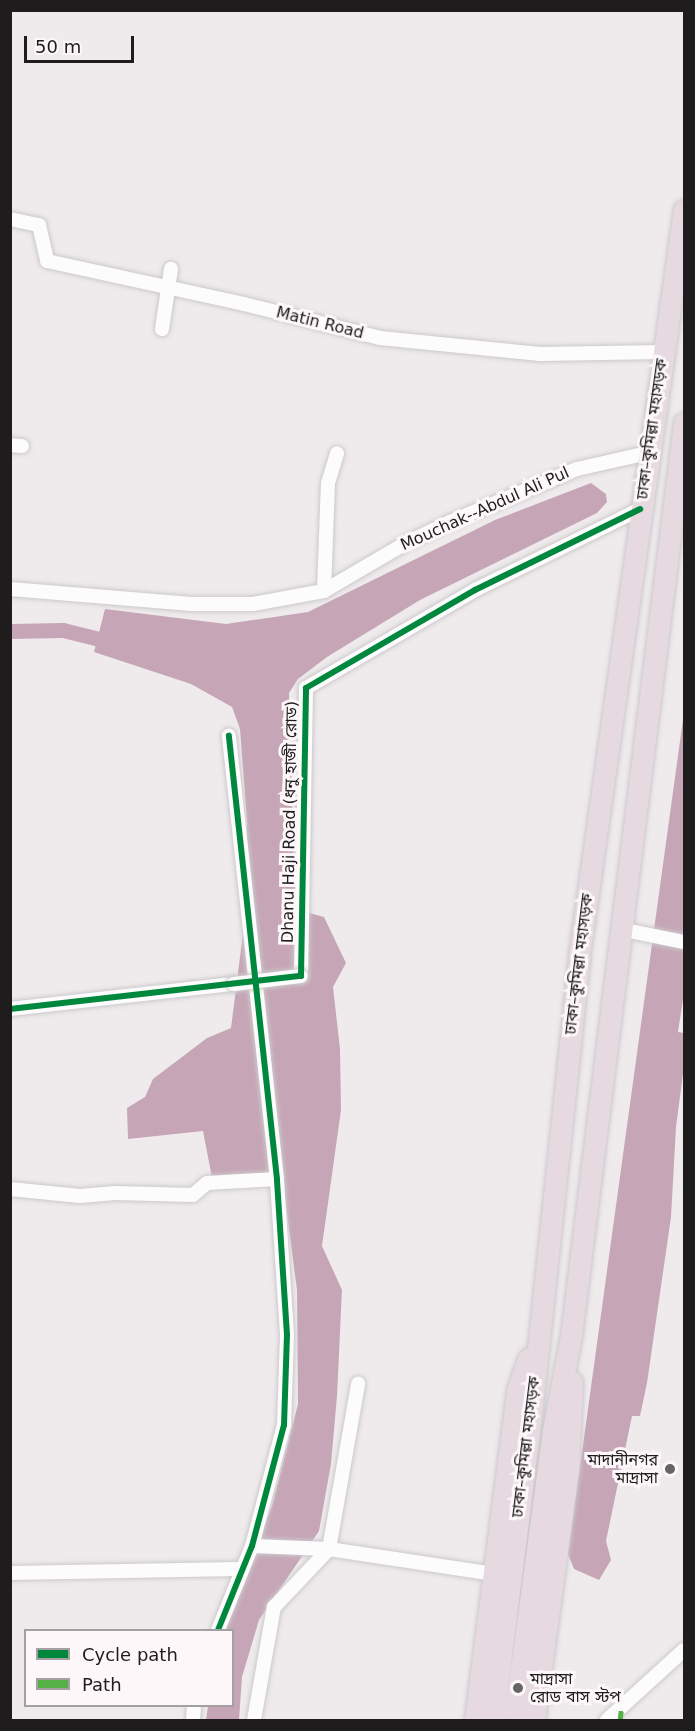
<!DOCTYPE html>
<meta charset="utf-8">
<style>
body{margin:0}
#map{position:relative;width:695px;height:1731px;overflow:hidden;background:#efebed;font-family:"DejaVu Sans","Noto Sans Bengali",sans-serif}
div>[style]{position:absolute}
.water>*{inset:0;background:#c6a6b6}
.canal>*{height:15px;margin:-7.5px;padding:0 7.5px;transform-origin:7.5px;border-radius:7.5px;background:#c6a6b6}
.roads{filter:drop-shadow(0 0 2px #ccc9cb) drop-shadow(0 0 2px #ccc9cb)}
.minor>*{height:14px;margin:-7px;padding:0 7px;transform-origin:7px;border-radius:7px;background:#fdfcfc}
.highway>*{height:21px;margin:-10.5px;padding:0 10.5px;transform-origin:10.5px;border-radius:10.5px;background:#e6d9e0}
.bridges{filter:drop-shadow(0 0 2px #ccc9cb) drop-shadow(0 0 2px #ccc9cb)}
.minor-bridge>*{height:14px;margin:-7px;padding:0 7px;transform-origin:7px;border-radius:7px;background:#fdfcfc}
.quiet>*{height:4.5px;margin-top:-2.25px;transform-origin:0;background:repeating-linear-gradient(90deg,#55b145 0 9px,transparent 0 13.5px)}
.cycleway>*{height:6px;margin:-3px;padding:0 3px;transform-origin:3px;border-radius:3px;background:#00873e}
.dots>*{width:16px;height:16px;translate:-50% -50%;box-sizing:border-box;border:3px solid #fdf7fa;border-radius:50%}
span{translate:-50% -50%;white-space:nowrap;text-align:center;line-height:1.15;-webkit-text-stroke:6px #fdf7fa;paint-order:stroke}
.street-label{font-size:16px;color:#1e1c1d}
.poi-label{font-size:16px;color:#1e1c1d}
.right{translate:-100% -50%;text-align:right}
.left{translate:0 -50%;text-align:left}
.frame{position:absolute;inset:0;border:12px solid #1e1c1d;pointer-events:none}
.legend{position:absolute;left:24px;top:1629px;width:210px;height:78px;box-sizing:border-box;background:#fdf7fa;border:2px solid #a49fa2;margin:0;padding:8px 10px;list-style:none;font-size:18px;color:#1e1c1d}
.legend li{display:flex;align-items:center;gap:12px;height:30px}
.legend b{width:30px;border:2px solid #a49fa2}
.scale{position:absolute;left:24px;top:36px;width:110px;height:27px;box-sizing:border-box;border:3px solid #1e1c1d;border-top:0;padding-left:8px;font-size:18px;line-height:21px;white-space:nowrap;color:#1e1c1d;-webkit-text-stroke:4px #fdf7fa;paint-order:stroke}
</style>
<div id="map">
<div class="water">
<i style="clip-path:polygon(591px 483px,606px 494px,607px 502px,597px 513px,420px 600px,327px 657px,298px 679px,289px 693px,294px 870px,302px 911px,324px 917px,346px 963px,333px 987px,340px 1049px,341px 1110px,322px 1246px,342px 1290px,337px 1396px,331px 1464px,319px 1531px,259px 1620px,242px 1677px,239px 1720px,206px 1720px,208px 1706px,232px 1706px,232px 1630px,222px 1630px,272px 1506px,298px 1404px,297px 1290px,282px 1176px,212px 1178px,203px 1131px,128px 1139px,127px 1108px,145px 1097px,153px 1079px,207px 1038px,231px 1028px,247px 902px,247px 822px,240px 729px,232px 707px,191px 684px,94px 652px,105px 609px,226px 624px,308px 612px,495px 520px)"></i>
<i style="clip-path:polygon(684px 712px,684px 993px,678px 1032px,684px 1033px,684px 1066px,676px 1127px,671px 1217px,647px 1383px,640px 1416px,632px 1416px,606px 1541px,611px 1560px,599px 1580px,574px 1569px,568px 1554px)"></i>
</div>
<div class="canal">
<i style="left:10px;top:631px;width:53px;rotate:-1.1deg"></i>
<i style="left:63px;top:630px;width:54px;rotate:14deg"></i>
</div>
<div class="roads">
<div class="minor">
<i style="left:10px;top:219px;width:30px;rotate:12deg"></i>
<i style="left:39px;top:225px;width:37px;rotate:77deg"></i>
<i style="left:47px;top:261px;width:202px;rotate:12.3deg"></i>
<i style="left:244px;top:304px;width:140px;rotate:14deg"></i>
<i style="left:380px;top:338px;width:161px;rotate:5.7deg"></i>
<i style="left:540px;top:354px;width:123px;rotate:-0.9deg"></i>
<i style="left:162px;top:329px;width:61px;rotate:-81.5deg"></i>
<i style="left:10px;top:445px;width:12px;rotate:5deg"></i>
<i style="left:10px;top:589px;width:182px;rotate:4.7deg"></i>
<i style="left:191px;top:604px;width:62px"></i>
<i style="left:253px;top:604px;width:72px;rotate:-10.4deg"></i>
<i style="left:324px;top:591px;width:93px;rotate:-30.4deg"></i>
<i style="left:404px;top:544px;width:51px;rotate:-25.6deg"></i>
<i style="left:450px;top:522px;width:138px;rotate:-22.7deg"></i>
<i style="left:577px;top:469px;width:73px;rotate:-12.7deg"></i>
<i style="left:324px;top:591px;width:108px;rotate:-87.9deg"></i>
<i style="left:328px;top:483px;width:31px;rotate:-73deg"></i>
<i style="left:620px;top:929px;width:65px;rotate:11.5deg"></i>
<i style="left:301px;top:976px;width:288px;rotate:-89deg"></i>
<i style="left:306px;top:688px;width:195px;rotate:-30.1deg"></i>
<i style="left:475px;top:590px;width:184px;rotate:-26.1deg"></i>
<i style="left:10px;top:1009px;width:225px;rotate:-6.4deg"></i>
<i style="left:10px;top:1189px;width:70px;rotate:5.7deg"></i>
<i style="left:80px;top:1196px;width:35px;rotate:-5deg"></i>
<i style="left:115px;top:1193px;width:78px;rotate:1.5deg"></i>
<i style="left:193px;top:1195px;width:18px;rotate:-41deg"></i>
<i style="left:207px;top:1183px;width:70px;rotate:-3.3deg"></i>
<i style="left:252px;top:1546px;width:77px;rotate:2.2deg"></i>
<i style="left:329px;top:1549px;width:167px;rotate:8.6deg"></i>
<i style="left:10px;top:1573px;width:229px;rotate:-1deg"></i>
<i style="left:218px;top:1630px;width:91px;rotate:-68deg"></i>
<i style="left:252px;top:1546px;width:125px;rotate:-75.2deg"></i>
<i style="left:284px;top:1425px;width:90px;rotate:-88.1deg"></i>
<i style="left:287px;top:1335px;width:156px;rotate:-93.7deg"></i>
<i style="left:277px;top:1179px;width:446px;rotate:-96.2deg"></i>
<i style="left:193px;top:1720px;width:14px;rotate:-86deg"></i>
<i style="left:254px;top:1720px;width:115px;rotate:-80deg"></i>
<i style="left:274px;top:1607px;width:80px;rotate:-46.5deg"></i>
<i style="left:329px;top:1549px;width:168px;rotate:-80deg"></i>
<i style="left:607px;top:1720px;width:104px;rotate:-42.3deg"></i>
</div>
<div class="highway">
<i style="left:475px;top:1720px;width:332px;rotate:-82.7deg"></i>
<i style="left:517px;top:1391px;width:34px;rotate:-71deg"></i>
<i style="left:493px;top:1720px;width:316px;rotate:-82.9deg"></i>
<i style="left:532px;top:1406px;width:452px;rotate:-84deg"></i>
<i style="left:579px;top:956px;width:753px;rotate:-81.99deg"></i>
<i style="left:514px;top:1720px;width:292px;rotate:-82.3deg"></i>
<i style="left:553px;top:1431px;width:97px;rotate:-79.3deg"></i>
<i style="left:571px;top:1336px;width:920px;rotate:-82.94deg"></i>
<i style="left:534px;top:1720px;width:252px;rotate:-82.3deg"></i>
<i style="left:568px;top:1470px;width:88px;rotate:-87.4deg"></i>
</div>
</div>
<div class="bridges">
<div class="minor-bridge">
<i style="left:234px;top:984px;width:67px;rotate:-6.8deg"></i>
</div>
</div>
<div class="quiet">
<i style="left:620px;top:1720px;width:10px;rotate:-84deg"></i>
</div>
<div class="cycleway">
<i style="left:10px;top:1009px;width:293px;rotate:-6.5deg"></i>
<i style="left:301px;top:976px;width:288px;rotate:-89deg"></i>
<i style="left:306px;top:688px;width:195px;rotate:-30.1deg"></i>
<i style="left:475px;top:590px;width:184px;rotate:-26.1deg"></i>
<i style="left:218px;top:1630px;width:91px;rotate:-68deg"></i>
<i style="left:252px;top:1546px;width:125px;rotate:-75.2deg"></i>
<i style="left:284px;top:1425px;width:90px;rotate:-88.1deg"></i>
<i style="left:287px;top:1335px;width:156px;rotate:-93.7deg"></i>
<i style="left:277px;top:1179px;width:446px;rotate:-96.2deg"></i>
</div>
<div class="dots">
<i style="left:670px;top:1469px;background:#676466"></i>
<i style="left:518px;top:1688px;background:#676466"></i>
</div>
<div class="street-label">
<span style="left:320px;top:323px;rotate:14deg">Matin Road</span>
<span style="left:652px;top:429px;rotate:-82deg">ঢাকা–কুমিল্লা মহাসড়ক</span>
<span style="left:485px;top:509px;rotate:-24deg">Mouchak--Abdul Ali Pul</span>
<span style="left:290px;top:822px;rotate:-89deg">Dhanu Haji Road (ধনু হাজী রোড)</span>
<span style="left:579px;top:964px;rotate:-83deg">ঢাকা–কুমিল্লা মহাসড়ক</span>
<span style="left:526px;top:1447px;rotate:-83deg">ঢাকা–কুমিল্লা মহাসড়ক</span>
</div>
<div class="poi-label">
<span class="right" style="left:658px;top:1469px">মাদানীনগর<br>মাদ্রাসা</span>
<span class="left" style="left:530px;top:1688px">মাদ্রাসা<br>রোড বাস স্টপ</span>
</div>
<div class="frame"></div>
<ul class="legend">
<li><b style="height:8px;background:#00873e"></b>Cycle path</li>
<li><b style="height:8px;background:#55b145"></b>Path</li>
</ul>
<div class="scale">50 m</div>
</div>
